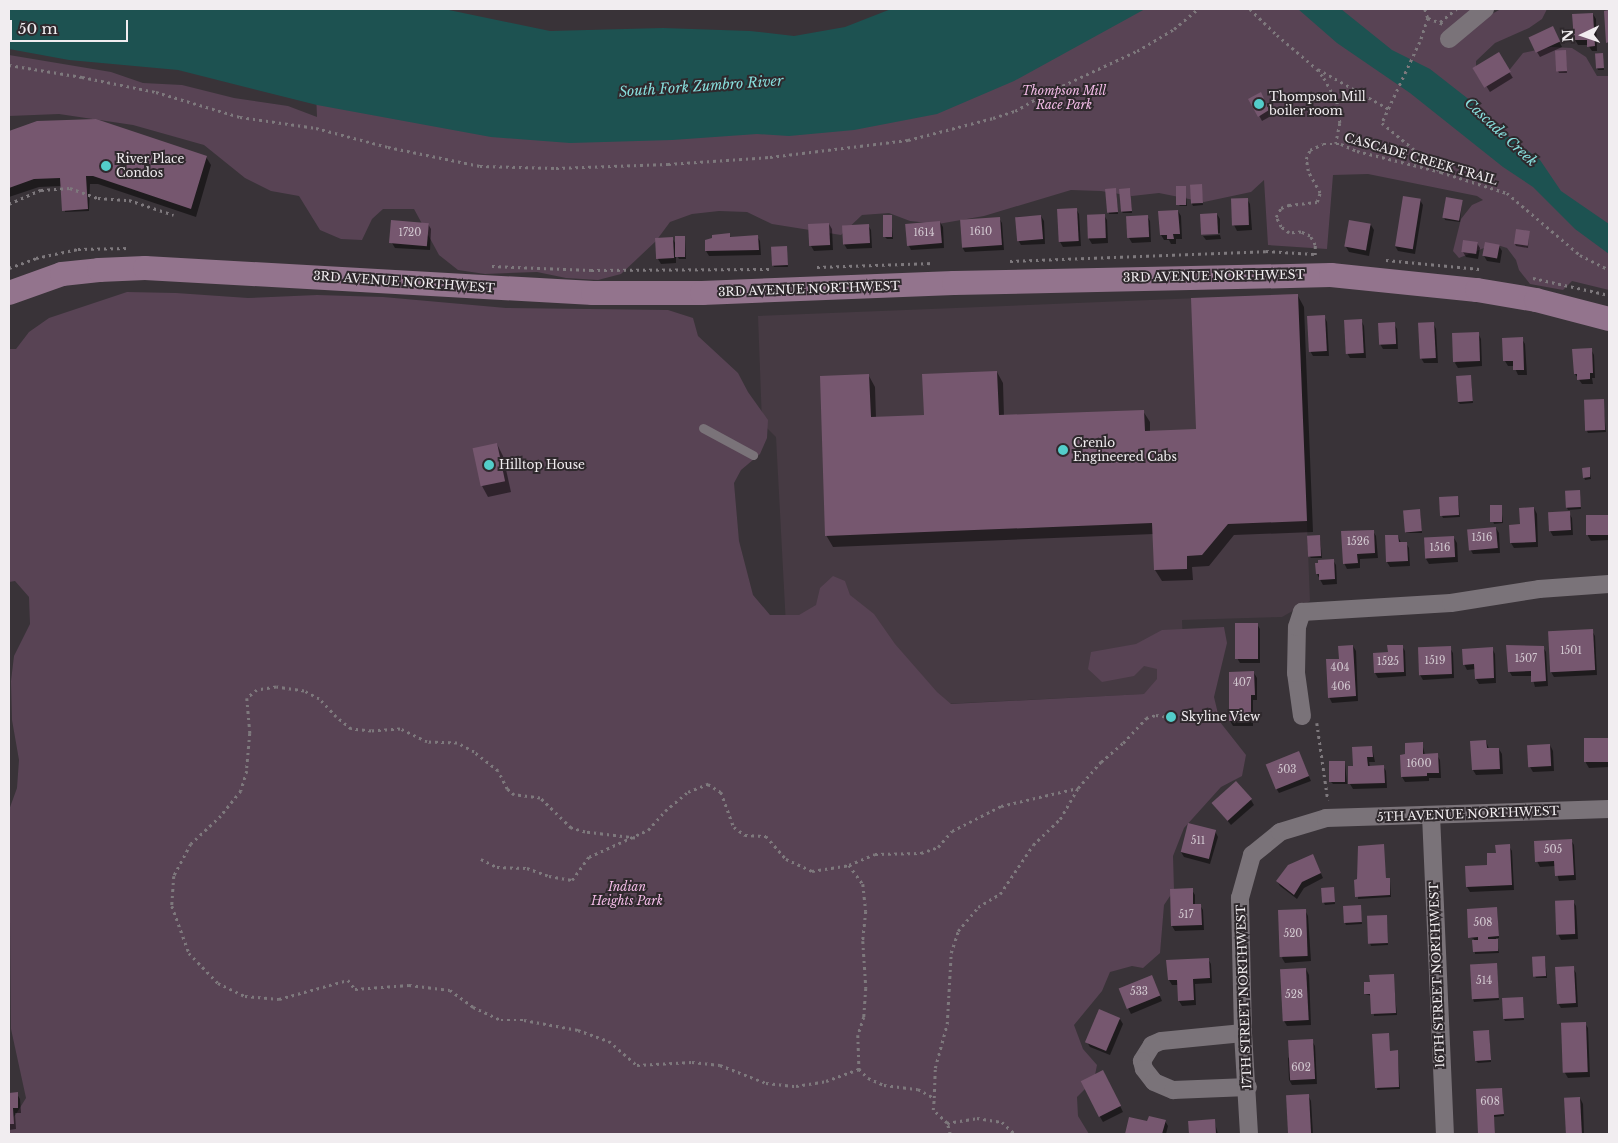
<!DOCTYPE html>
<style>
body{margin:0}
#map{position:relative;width:1618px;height:1143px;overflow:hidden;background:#393338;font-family:"Libre Baskerville",serif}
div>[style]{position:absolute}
.built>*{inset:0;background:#463a43}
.green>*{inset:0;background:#584354}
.water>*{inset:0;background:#1d5251}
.shadow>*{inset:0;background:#0007;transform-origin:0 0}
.building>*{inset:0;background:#76576f;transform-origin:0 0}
.path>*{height:2.5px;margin-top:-1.25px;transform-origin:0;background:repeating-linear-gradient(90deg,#7e797d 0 2.5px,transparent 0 6.5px)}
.lane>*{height:9px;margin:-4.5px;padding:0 4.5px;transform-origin:4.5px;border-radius:4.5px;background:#7a7379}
.street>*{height:18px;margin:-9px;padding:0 9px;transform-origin:9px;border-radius:9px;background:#7a7379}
.secondary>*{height:24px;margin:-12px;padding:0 12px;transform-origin:12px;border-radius:12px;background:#93748d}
.dots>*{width:14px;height:14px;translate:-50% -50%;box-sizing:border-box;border:2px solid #2f292d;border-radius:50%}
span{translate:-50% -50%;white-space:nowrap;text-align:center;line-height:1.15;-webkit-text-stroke:4px #2f292d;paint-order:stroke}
.number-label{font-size:10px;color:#d2c8d0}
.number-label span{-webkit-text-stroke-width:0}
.park-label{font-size:12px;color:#f2bbe6;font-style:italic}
.poi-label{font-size:12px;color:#f1edf0}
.left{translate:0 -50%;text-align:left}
.street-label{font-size:12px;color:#f1edf0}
.water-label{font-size:14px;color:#87dedc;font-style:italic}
.frame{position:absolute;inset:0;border:10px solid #f1edf0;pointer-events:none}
.north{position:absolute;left:1558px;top:10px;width:50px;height:50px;-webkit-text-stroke:4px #2f292d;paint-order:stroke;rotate:267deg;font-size:14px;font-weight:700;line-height:20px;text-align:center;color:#f1edf0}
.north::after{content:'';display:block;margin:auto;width:18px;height:22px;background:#f1edf0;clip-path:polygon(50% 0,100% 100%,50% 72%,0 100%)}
.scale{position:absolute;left:10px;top:20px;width:118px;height:22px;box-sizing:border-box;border:2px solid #f1edf0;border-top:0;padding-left:6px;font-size:15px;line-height:18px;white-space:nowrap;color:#f1edf0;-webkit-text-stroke:4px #2f292d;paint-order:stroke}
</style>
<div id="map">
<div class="built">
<i style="clip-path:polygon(1298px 294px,1310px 601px,1282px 617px,1182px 620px,1185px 692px,783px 712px,786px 626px,776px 437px,762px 423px,758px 316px)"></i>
</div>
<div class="green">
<i style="clip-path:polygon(1035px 9px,1479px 9px,1488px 16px,1501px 9px,1547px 9px,1542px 19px,1529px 28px,1495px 43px,1476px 61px,1476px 74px,1491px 82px,1507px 73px,1523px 53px,1551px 47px,1572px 48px,1586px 57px,1597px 76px,1609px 76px,1609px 290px,1572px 281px,1563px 290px,1530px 284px,1519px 270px,1516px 260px,1507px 248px,1494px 244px,1459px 258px,1453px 251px,1461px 219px,1472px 205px,1483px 200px,1477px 196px,1368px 174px,1333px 175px,1327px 249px,1268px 245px,1264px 180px,1251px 192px,1204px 202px,1159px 193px,1132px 196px,1101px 191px,1071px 190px,984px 216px,938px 224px,910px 221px,889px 213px,862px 215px,841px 235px,772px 224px,747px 212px,719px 211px,692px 214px,670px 222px,656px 241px,621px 274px,598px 280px,566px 278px,537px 272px,485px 274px,458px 270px,439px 255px,414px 209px,383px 209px,372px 219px,362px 240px,341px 239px,320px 230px,299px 196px,271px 191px,245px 178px,204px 145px,133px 125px,59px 114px,9px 116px,9px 55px,111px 72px,143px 83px,182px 85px,234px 98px,288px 106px,317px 117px,314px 39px,538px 88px)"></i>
<i style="clip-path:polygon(127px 292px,176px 293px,248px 298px,317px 295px,383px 297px,506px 308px,668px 310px,693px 318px,698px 336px,738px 373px,748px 392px,768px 420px,767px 438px,760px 454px,741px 470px,734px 483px,739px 541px,753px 595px,770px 615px,799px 615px,816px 605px,820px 588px,833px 576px,845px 581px,850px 595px,874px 614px,895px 644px,937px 692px,951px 704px,1144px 694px,1157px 679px,1157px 669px,1144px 666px,1134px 676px,1102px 682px,1088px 669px,1091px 652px,1136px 644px,1162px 630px,1224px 627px,1227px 643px,1214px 697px,1220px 722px,1246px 755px,1242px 776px,1221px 787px,1184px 828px,1173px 856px,1174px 890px,1164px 905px,1160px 953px,1143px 968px,1132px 966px,1110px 972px,1102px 991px,1074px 1025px,1083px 1049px,1097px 1065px,1094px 1080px,1077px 1097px,1078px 1116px,1089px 1134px,9px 1134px,9px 1121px,16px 1114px,26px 1098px,11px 1029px,9px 810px,17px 788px,19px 760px,12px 720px,11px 681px,14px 656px,30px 624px,29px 597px,15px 581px,9px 582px,9px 349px,16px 349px,29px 332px,49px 318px)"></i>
</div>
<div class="water">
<i style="clip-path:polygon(9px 9px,444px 9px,550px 31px,663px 28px,750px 31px,794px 36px,845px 27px,891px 9px,1145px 9px,1014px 81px,937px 114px,854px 130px,789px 136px,757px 134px,672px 140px,570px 143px,491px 137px,317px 105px,178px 70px,69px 60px,9px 49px)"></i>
<i style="clip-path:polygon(1298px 9px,1341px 9px,1392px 50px,1430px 69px,1485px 112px,1508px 136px,1540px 160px,1561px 191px,1609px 224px,1609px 254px,1575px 229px,1533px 187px,1503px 167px,1410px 93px,1337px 43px)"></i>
</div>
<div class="shadow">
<i style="clip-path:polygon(1593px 14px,1596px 19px,1597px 51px,1592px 51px,1588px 45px,1578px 45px,1575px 40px,1573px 15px)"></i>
<i style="clip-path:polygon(1555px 33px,1562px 47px,1540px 57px,1537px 52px)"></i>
<i style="clip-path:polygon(1565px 52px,1567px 73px,1559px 73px,1558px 71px)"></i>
<i style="left:1498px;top:54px;width:28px;height:27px;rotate:58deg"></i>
<i style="clip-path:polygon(1602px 54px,1604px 70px,1598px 70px,1597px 68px)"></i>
<i style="clip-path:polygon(1250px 99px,1263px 99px,1271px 116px,1262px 121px)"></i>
<i style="clip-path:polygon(37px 122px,206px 157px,211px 165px,196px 217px,98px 184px,90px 184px,89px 211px,65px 212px,62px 186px,39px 187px,9px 197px,9px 132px)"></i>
<i style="clip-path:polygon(1201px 185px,1203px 205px,1193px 206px,1192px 204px)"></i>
<i style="clip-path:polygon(1185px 187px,1187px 206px,1180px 206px,1178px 204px)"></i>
<i style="clip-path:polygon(1116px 189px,1118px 214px,1109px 214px,1106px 190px)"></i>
<i style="clip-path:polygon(1130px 189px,1132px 213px,1123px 213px,1121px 211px)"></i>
<i style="clip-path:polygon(1247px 199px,1250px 204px,1252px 230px,1237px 231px,1234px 225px)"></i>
<i style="clip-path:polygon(1420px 200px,1423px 205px,1415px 254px,1398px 251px,1395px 246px)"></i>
<i style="clip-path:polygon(1462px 201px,1460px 222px,1445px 220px,1444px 217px)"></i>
<i style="clip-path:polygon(1076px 209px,1079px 214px,1081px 246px,1063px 247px,1060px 242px)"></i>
<i style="clip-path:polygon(1178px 211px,1181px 216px,1182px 239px,1176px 239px,1176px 244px,1171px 244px,1169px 240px,1164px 240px,1161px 235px)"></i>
<i style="clip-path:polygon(1217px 214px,1220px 219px,1220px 233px,1203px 234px,1203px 236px,1203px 235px)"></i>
<i style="clip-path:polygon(1104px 215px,1107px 220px,1108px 243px,1092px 244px,1089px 239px,1088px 216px)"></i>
<i style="clip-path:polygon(891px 216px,893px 239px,887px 239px,885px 237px)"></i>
<i style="clip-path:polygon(1041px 216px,1044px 221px,1045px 244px,1021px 245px,1018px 240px,1016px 217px)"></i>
<i style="clip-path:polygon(1147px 216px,1150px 221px,1151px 242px,1132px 243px,1129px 238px)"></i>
<i style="clip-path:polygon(999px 218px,1002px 223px,1004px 250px,965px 252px,962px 247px)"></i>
<i style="clip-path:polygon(940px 222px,943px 227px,944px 248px,911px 250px,908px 244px)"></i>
<i style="clip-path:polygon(428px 224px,431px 229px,430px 250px,395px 248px,392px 243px)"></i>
<i style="clip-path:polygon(829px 224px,832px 229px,833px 250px,814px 251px,811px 246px)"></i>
<i style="clip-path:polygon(868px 225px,871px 230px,872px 248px,847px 249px,844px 244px,843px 226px)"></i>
<i style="clip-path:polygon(1371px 225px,1374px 230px,1369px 256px,1349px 252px,1346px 247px)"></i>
<i style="clip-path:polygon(1529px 232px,1528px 248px,1516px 246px,1515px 244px)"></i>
<i style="clip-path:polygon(729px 234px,731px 238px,757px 236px,760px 241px,761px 255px,709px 256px,706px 251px)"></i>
<i style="clip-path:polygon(1220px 235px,1221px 239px,1206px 240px,1203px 236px)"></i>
<i style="clip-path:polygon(672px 238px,677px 246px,685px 239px,686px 259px,679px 259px,676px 254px,676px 263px,661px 264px,658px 259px,657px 239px)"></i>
<i style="clip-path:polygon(1477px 243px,1480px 248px,1478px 259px,1466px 257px,1463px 252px)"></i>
<i style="clip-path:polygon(1499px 246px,1502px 251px,1500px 263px,1487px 261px,1484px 256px)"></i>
<i style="clip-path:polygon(786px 248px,788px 267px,774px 267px,773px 265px)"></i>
<i style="clip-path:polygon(1298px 296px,1304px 307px,1313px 532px,1234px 535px,1209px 566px,1192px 567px,1193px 580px,1162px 581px,1155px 570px,1154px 534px,833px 547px,826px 535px,869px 376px,875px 387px,876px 418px,925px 416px,997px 372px,1003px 383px,1004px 417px,1143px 411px,1150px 422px,1150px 432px,1197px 430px)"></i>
<i style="clip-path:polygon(1324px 316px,1327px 322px,1329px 356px,1313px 356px,1310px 351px)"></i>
<i style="clip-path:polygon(1361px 320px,1364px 326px,1366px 358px,1350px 358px,1347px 353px)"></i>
<i style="clip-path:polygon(1433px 323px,1436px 329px,1438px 363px,1424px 363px,1421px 358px,1419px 324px)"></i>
<i style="clip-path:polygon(1394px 324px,1397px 329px,1398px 349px,1383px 349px,1380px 344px)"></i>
<i style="clip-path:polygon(1478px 333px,1481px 339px,1482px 366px,1458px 368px,1455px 363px)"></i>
<i style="clip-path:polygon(1522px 339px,1525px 344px,1527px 375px,1518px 375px,1514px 366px,1508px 366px,1505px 361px)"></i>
<i style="clip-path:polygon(1591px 349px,1594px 355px,1595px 378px,1592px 378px,1593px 384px,1582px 384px,1575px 374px)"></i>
<i style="clip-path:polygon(1471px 377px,1473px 403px,1460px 404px,1458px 402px)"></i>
<i style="clip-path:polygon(1603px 401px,1606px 432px,1588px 433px,1587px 431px)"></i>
<i style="clip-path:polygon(497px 444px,503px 456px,511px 492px,488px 497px,482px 486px)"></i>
<i style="clip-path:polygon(1589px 469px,1591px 479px,1585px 480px,1584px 477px)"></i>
<i style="clip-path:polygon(1579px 492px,1581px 509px,1568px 510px,1567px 508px)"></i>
<i style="clip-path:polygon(1458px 498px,1460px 517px,1443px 518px,1442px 516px)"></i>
<i style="clip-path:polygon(1501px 506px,1503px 523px,1494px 524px,1493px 521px)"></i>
<i style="clip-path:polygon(1534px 508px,1537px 514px,1538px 547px,1514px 548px,1511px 543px)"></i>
<i style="clip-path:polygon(1420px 511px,1422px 533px,1406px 533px,1405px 531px)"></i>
<i style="clip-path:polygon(1569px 513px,1572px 518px,1573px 535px,1553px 536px,1550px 531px,1549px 514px)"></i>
<i style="clip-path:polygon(1609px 516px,1609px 540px,1591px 541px,1588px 536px,1588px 517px)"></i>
<i style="clip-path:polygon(1496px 528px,1499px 533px,1500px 553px,1473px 554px,1470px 549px)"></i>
<i style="clip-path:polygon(1373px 531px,1376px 536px,1378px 558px,1360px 559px,1360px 568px,1347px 569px,1344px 563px)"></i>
<i style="clip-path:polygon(1320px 536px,1322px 558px,1311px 558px,1309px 556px)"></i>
<i style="clip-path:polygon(1398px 536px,1401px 543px,1406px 543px,1409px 548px,1410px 566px,1390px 567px,1387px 562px)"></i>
<i style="clip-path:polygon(1454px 538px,1457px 543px,1458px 562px,1429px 564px,1426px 559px)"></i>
<i style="clip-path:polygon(1333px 560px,1336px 565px,1337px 584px,1323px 585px,1317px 574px)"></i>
<i style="clip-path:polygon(1257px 624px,1260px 629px,1260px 663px,1240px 663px,1237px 658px)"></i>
<i style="clip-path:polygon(1592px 631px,1595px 636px,1597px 675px,1554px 677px,1551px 672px)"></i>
<i style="clip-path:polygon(1353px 646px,1356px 651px,1358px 701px,1332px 703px,1329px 697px,1340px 660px)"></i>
<i style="clip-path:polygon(1402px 646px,1405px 651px,1406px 676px,1378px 678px,1375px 673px,1389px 653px)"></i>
<i style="clip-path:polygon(1543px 647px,1546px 652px,1548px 686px,1535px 687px,1532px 676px,1512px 676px,1509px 671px)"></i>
<i style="clip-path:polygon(1450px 648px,1453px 653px,1454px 678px,1423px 680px,1420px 675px)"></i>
<i style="clip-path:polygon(1492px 648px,1495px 654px,1496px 683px,1479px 684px,1476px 679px,1476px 669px,1467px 670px,1464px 664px)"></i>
<i style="clip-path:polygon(1254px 673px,1257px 678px,1257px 700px,1253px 700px,1253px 726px,1233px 726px,1230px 721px)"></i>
<i style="clip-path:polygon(1609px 739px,1609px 767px,1589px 768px,1586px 763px,1585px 740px)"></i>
<i style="clip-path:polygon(1486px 741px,1489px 749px,1499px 749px,1502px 754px,1503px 774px,1476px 775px,1473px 770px)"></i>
<i style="clip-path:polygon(1422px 743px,1425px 755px,1437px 755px,1440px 760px,1441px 778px,1429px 778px,1429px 781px,1405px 782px,1402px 777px,1407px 756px)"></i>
<i style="clip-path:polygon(1550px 745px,1553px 751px,1554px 771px,1533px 772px,1530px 767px)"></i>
<i style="clip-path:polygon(1372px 747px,1375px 762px,1369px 762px,1370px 767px,1383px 766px,1386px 771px,1387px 788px,1353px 789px,1350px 784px,1349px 768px,1354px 767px)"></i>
<i style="clip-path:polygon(1299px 753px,1311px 781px,1279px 793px,1276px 788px)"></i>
<i style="clip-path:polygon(1345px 762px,1347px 784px,1333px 784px,1331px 782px)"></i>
<i style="clip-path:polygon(1251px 800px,1254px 805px,1231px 825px,1213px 803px)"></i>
<i style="clip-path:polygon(1215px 831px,1218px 837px,1210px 864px,1184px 857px,1181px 852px)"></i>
<i style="clip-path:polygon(1571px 840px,1574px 845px,1576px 880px,1559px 881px,1555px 866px,1540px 867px,1537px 861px)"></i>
<i style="clip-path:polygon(1383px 846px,1386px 879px,1390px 881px,1391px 897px,1358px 899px,1359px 881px)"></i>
<i style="clip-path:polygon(1509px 846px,1512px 851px,1514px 890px,1470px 892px,1467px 887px,1489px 866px,1497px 854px)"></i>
<i style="clip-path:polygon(1315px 860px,1323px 878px,1304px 888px,1297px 899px,1280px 886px,1277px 881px)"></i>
<i style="clip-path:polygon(1192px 890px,1195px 895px,1195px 905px,1200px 905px,1203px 910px,1204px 930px,1175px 931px,1172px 926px)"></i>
<i style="clip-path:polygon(1334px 890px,1335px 904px,1325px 905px,1324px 903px)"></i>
<i style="clip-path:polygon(1573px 901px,1576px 906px,1578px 939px,1561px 940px,1558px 934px)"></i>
<i style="clip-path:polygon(1360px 906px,1362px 924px,1346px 925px,1345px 923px)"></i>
<i style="clip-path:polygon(1497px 909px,1499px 938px,1496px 938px,1499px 953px,1475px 954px,1474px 939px,1469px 937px)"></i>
<i style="clip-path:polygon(1305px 910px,1308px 916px,1311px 961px,1285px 963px,1282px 958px)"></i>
<i style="clip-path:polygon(1387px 918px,1388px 945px,1371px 946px,1370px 943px)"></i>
<i style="clip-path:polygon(1545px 958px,1547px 978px,1536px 978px,1535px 976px)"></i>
<i style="clip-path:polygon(1208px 959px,1211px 964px,1212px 983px,1195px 984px,1196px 1005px,1182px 1006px,1179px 1001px,1178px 985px,1172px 985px,1169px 980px)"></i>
<i style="clip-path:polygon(1496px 964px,1499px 1000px,1474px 1002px,1473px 999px)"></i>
<i style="clip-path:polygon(1573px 968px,1576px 973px,1578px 1007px,1561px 1008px,1558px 1003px,1556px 969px)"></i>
<i style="clip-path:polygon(1306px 969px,1309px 975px,1311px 1025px,1287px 1026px,1284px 1021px)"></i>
<i style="clip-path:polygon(1393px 975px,1397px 1015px,1374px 1016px,1372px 996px,1365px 994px,1365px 984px)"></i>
<i style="clip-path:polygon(1154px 982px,1162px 1001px,1131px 1014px,1128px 1008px)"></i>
<i style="clip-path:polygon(1522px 998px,1524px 1020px,1505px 1021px,1504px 1019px)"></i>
<i style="clip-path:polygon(1120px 1019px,1123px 1024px,1110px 1055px,1090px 1047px,1087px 1042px)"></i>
<i style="clip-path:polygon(1585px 1023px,1588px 1028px,1590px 1077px,1568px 1078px,1565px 1073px)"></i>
<i style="clip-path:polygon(1489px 1031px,1491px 1062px,1478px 1063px,1476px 1061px)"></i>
<i style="clip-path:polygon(1388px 1034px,1390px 1052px,1398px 1054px,1400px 1089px,1377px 1090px)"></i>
<i style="clip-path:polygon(1312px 1041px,1315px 1046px,1317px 1084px,1292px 1085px,1289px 1080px,1288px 1058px)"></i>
<i style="clip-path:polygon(1106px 1077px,1123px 1112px,1103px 1122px,1100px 1117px)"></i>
<i style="clip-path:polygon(1502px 1089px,1504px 1116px,1494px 1117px,1495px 1134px,1480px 1134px,1477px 1090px)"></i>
<i style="clip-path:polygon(9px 1094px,17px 1094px,20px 1099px,21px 1113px,15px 1113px,16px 1129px,9px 1130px)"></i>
<i style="clip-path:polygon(1308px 1095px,1311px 1101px,1313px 1134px,1290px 1134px,1288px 1097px)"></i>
<i style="clip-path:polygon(1580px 1098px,1583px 1104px,1584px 1134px,1567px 1134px,1565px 1099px)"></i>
<i style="clip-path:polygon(1130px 1118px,1148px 1123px,1165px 1121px,1168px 1126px,1166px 1134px,1126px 1134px)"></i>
<i style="clip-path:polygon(1214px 1120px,1218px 1134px,1190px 1134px,1189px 1121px)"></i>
</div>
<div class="building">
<i style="clip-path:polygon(1609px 10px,1609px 42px,1606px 43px,1604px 11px)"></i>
<i style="clip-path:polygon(1593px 13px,1595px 46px,1587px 47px,1587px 40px,1574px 40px,1572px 14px)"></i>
<i style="left:1553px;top:26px;width:17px;height:27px;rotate:65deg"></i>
<i style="left:1566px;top:50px;width:21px;height:11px;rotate:87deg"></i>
<i style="left:1499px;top:52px;width:23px;height:31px;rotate:59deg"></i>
<i style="left:1603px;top:53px;width:15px;height:8px;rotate:86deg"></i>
<i style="clip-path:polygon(1261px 92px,1269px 110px,1258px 117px,1248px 99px)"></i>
<i style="clip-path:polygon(96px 119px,207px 156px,191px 209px,93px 176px,86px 176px,88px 209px,62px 211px,60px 178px,34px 179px,9px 188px,9px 131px,37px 121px)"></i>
<i style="left:1202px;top:184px;width:19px;height:12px;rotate:87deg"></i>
<i style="left:1176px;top:186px;width:10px;height:19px"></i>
<i style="left:1116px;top:188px;width:24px;height:11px;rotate:85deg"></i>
<i style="left:1130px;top:188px;width:23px;height:11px;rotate:85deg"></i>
<i style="left:1403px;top:196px;width:18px;height:51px;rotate:9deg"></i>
<i style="left:1446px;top:197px;width:17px;height:21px;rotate:10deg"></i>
<i style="left:1248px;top:198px;width:27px;height:17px;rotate:88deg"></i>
<i style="left:1077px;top:208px;width:33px;height:20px;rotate:87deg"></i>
<i style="clip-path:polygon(1178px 210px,1180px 234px,1173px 234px,1174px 239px,1167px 239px,1167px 235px,1160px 235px,1158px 211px)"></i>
<i style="left:1217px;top:213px;width:21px;height:17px;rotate:87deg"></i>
<i style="left:1105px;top:214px;width:24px;height:18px;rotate:88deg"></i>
<i style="left:883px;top:215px;width:9px;height:22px"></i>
<i style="left:1041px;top:215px;width:24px;height:26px;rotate:85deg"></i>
<i style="left:1148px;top:215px;width:22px;height:22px;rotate:87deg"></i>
<i style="left:1000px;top:217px;width:28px;height:40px;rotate:86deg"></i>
<i style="left:391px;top:220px;width:38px;height:23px;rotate:5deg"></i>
<i style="left:1349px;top:220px;width:22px;height:27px;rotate:10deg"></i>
<i style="left:940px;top:221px;width:22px;height:35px;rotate:85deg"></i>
<i style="left:829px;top:223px;width:22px;height:21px;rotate:87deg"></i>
<i style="left:869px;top:224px;width:19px;height:27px;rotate:87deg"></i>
<i style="left:1516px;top:229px;width:14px;height:15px;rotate:8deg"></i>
<i style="clip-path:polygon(730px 233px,730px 237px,758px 235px,759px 250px,705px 251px,705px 240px,712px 238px,712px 235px)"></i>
<i style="left:675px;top:236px;width:10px;height:21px"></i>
<i style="left:673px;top:237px;width:21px;height:18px;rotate:87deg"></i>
<i style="left:1463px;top:240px;width:15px;height:12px;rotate:8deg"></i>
<i style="left:1485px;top:242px;width:15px;height:14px;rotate:11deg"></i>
<i style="left:787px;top:246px;width:19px;height:16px;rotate:87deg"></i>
<i style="clip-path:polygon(1298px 294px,1307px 521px,1228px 524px,1202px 555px,1187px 556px,1187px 569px,1154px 570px,1152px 523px,825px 536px,820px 376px,869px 374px,871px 417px,924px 415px,922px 374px,997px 371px,999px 415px,1144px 410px,1145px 431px,1196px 429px,1191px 298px)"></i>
<i style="left:1325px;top:315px;width:36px;height:18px;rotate:87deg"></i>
<i style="left:1362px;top:319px;width:34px;height:18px;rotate:87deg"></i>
<i style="left:1395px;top:322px;width:22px;height:17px;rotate:87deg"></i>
<i style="left:1434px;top:322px;width:36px;height:16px;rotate:87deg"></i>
<i style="left:1479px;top:332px;width:29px;height:27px;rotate:88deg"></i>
<i style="clip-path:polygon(1523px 337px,1524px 370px,1513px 370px,1513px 361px,1503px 361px,1502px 338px)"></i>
<i style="clip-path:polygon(1592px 348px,1593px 373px,1590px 373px,1590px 379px,1577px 380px,1577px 374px,1574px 374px,1572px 349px)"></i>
<i style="left:1471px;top:375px;width:26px;height:15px;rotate:86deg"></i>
<i style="left:1604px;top:399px;width:31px;height:20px;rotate:88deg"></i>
<i style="left:497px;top:443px;width:39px;height:25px;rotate:78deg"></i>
<i style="clip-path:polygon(1590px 467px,1590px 477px,1583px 478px,1582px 468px)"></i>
<i style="left:1580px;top:490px;width:17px;height:15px;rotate:87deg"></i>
<i style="left:1458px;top:496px;width:19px;height:19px;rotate:87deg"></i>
<i style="left:1490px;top:505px;width:12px;height:17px"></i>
<i style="clip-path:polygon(1534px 507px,1536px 542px,1510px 543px,1509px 525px,1520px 524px,1519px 508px)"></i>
<i style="left:1420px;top:509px;width:22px;height:17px;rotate:85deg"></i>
<i style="left:1570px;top:511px;width:19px;height:22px;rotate:87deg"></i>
<i style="left:1609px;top:515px;width:20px;height:23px;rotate:90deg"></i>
<i style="left:1496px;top:527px;width:21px;height:29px;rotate:85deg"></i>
<i style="clip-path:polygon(1374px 530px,1375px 553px,1357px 554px,1358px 563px,1343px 564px,1341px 531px)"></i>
<i style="left:1320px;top:535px;width:21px;height:13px;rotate:87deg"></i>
<i style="clip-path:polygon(1385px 535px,1398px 535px,1399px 542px,1407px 542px,1408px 561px,1386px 562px)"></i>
<i style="left:1454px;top:536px;width:21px;height:30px;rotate:87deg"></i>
<i style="clip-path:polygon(1334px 559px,1335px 579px,1319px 580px,1319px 574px,1316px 574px,1315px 563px,1318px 563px,1318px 560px)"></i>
<i style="left:1235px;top:623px;width:23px;height:36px"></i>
<i style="left:1593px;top:629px;width:41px;height:45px;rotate:87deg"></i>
<i style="clip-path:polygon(1353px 645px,1356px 696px,1328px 698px,1326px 659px,1339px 659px,1338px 646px)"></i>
<i style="clip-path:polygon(1387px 645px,1403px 645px,1404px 672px,1374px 673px,1373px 653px,1388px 652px)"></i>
<i style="clip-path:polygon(1506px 645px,1544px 646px,1546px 681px,1531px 682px,1531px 671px,1508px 672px)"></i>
<i style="left:1451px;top:646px;width:28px;height:33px;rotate:88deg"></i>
<i style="clip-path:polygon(1493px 647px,1494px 678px,1475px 679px,1474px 664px,1463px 665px,1462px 649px)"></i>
<i style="clip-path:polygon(1254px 671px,1255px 695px,1251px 695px,1251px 721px,1229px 721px,1229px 672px)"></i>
<i style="left:1609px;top:738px;width:24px;height:25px;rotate:90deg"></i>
<i style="clip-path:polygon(1486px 740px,1487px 748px,1499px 748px,1500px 769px,1472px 770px,1470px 741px)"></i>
<i style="clip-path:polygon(1423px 742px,1423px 754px,1438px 753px,1439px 773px,1427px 773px,1427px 776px,1401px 777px,1400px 755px,1405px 754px,1405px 743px)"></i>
<i style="left:1550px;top:744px;width:22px;height:23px;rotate:87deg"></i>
<i style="clip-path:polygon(1372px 746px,1373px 757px,1367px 757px,1368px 766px,1384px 765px,1385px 783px,1348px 784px,1348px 766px,1353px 766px,1352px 747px)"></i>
<i style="left:1299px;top:751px;width:27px;height:36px;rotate:68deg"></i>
<i style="left:1329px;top:761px;width:16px;height:21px"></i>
<i style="left:1236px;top:781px;width:24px;height:33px;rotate:48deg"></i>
<i style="left:1188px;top:823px;width:29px;height:30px;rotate:14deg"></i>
<i style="clip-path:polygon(1572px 839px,1574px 875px,1555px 876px,1554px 861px,1535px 862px,1534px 841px)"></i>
<i style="clip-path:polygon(1384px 844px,1386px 878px,1390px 878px,1390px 895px,1355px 897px,1354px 880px,1357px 879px,1358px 846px)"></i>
<i style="clip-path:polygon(1510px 844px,1512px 885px,1466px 887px,1465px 866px,1487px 865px,1487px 853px,1496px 853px,1495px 845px)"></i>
<i style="clip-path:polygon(1313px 854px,1321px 873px,1302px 882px,1294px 895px,1276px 881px,1288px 865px)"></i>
<i style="left:1334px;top:887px;width:15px;height:13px;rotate:86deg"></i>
<i style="clip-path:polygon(1193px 888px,1193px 904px,1201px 904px,1202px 925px,1171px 926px,1170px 889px)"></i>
<i style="left:1574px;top:900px;width:34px;height:19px;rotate:88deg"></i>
<i style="left:1361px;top:905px;width:17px;height:18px;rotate:87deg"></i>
<i style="clip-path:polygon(1497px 907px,1499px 936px,1488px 937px,1488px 939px,1498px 939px,1498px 951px,1473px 952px,1472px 940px,1478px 940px,1478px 937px,1468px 938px,1467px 909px)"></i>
<i style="left:1306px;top:909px;width:47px;height:28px;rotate:88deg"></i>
<i style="left:1387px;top:915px;width:28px;height:20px;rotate:88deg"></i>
<i style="left:1545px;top:956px;width:20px;height:13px;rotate:87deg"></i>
<i style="clip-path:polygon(1209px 958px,1210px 978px,1193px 979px,1194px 1000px,1178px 1001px,1177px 980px,1168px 980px,1166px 960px)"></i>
<i style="left:1497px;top:963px;width:35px;height:27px;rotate:87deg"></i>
<i style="left:1574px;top:966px;width:37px;height:19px;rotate:87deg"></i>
<i style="left:1306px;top:968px;width:52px;height:26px;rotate:87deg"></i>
<i style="clip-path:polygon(1394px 974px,1396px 1013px,1371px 1014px,1370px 994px,1364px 994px,1364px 982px,1370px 982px,1369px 975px)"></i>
<i style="left:1152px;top:975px;width:22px;height:36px;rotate:68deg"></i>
<i style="left:1523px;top:997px;width:21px;height:21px;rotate:87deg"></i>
<i style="left:1099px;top:1009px;width:23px;height:36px;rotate:23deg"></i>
<i style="left:1586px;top:1022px;width:50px;height:25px;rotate:88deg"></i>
<i style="left:1489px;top:1030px;width:30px;height:16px;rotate:86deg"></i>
<i style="clip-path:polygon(1389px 1033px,1390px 1051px,1398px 1050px,1399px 1087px,1375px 1088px,1372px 1034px)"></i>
<i style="left:1313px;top:1039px;width:40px;height:25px;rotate:87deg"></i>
<i style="left:1103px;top:1070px;width:40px;height:25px;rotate:63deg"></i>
<i style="clip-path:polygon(1502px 1088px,1504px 1114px,1494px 1115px,1495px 1134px,1478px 1134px,1476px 1089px)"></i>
<i style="clip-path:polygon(18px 1092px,18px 1108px,13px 1108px,14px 1124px,9px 1124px,9px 1093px)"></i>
<i style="left:1309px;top:1094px;width:40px;height:23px;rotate:87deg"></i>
<i style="left:1580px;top:1097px;width:37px;height:16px;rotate:87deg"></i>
<i style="clip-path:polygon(1149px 1116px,1166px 1120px,1162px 1134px,1125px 1134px,1129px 1117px,1147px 1121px)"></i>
<i style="left:1215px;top:1119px;width:15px;height:27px;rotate:86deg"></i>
</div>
<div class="path">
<i style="left:1250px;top:9px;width:37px;rotate:44deg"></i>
<i style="left:1277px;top:35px;width:52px;rotate:40.4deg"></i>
<i style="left:1317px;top:69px;width:11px;rotate:52deg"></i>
<i style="left:1324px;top:78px;width:26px;rotate:61deg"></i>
<i style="left:1337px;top:101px;width:22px;rotate:82deg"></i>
<i style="left:1340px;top:123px;width:21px;rotate:101deg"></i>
<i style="left:1425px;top:9px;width:9px;rotate:72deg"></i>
<i style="left:1428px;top:18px;width:25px;rotate:108deg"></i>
<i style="left:1420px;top:42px;width:89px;rotate:115.1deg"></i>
<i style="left:1382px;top:123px;width:75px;rotate:39.6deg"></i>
<i style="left:1428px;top:18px;width:16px;rotate:22deg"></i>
<i style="left:1440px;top:22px;width:21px;rotate:-39deg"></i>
<i style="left:9px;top:65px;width:74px;rotate:9.3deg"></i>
<i style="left:82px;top:77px;width:76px;rotate:11.5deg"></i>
<i style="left:156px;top:92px;width:88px;rotate:16.6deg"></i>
<i style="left:240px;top:117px;width:77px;rotate:8.2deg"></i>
<i style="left:316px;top:128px;width:74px;rotate:14.8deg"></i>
<i style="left:388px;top:147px;width:94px;rotate:11.7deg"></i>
<i style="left:480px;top:166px;width:76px;rotate:1.5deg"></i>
<i style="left:556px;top:168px;width:112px;rotate:-2deg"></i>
<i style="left:668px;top:164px;width:102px;rotate:-3.9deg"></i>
<i style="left:770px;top:157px;width:139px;rotate:-7deg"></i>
<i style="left:908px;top:140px;width:88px;rotate:-14.5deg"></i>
<i style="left:993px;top:118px;width:23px;rotate:-18deg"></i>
<i style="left:1015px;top:111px;width:34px;rotate:-30deg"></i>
<i style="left:1045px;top:94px;width:102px;rotate:-25.1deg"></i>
<i style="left:1137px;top:51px;width:43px;rotate:-30.7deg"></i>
<i style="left:1174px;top:29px;width:31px;rotate:-40deg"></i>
<i style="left:1318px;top:69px;width:81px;rotate:29.4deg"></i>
<i style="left:9px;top:204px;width:35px;rotate:-24deg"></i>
<i style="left:41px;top:190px;width:29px;rotate:-4deg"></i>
<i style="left:70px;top:188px;width:30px;rotate:20deg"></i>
<i style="left:98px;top:198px;width:31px;rotate:4deg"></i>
<i style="left:129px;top:200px;width:47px;rotate:18.4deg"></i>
<i style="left:1315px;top:255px;width:10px;rotate:-90deg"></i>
<i style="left:1315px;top:245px;width:10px;rotate:-119deg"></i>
<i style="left:1310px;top:236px;width:10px;rotate:-156deg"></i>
<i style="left:1301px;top:232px;width:12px;rotate:175deg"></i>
<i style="left:1289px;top:233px;width:10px;rotate:-143deg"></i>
<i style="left:1281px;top:227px;width:11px;rotate:-117deg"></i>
<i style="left:1276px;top:217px;width:10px;rotate:-61deg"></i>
<i style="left:1281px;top:208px;width:9px;rotate:-21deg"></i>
<i style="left:1289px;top:205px;width:28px;rotate:-6deg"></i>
<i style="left:1317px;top:202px;width:9px;rotate:-72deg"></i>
<i style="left:1320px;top:193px;width:25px;rotate:-119deg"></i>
<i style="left:1308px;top:171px;width:12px;rotate:-99deg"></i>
<i style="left:1306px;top:159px;width:10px;rotate:-66deg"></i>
<i style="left:1310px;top:150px;width:14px;rotate:-25deg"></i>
<i style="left:1323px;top:144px;width:18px"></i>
<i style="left:1341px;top:144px;width:17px;rotate:24deg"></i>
<i style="left:1357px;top:151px;width:87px;rotate:14deg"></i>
<i style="left:1441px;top:172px;width:69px;rotate:17.7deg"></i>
<i style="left:1507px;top:193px;width:96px;rotate:40.3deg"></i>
<i style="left:1580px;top:255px;width:33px;rotate:27deg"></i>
<i style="left:1386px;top:260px;width:94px;rotate:5.5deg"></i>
<i style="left:1010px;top:261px;width:256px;rotate:-2.2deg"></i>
<i style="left:1266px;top:251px;width:48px;rotate:3.6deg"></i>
<i style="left:492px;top:266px;width:99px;rotate:2.3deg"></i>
<i style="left:591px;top:270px;width:181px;rotate:-0.3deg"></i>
<i style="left:817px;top:267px;width:117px;rotate:-2deg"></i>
<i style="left:9px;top:268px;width:29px;rotate:-20deg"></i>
<i style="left:36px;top:258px;width:43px;rotate:-12.1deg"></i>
<i style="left:78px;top:249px;width:52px;rotate:-1.1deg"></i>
<i style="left:1533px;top:278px;width:78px;rotate:12.6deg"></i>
<i style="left:1317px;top:723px;width:78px;rotate:81.9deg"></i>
<i style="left:635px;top:838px;width:50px;rotate:-173.2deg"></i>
<i style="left:585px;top:832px;width:15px;rotate:-164deg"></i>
<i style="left:571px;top:828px;width:43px;rotate:-135.9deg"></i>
<i style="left:540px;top:798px;width:26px;rotate:-173deg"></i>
<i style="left:514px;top:795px;width:9px;rotate:-139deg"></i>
<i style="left:507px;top:789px;width:20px;rotate:-117deg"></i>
<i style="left:498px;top:771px;width:31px;rotate:-142deg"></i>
<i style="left:474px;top:752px;width:19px;rotate:-152deg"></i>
<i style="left:457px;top:743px;width:30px;rotate:-178deg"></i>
<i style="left:427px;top:742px;width:30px;rotate:-154deg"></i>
<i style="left:400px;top:729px;width:29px;rotate:176deg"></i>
<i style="left:371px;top:731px;width:20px;rotate:-174deg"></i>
<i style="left:351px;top:729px;width:19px;rotate:-141deg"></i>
<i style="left:336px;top:717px;width:25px;rotate:-133deg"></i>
<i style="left:319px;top:699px;width:17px;rotate:-152deg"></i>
<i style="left:304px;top:691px;width:28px;rotate:-172deg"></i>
<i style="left:276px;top:687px;width:19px;rotate:171deg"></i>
<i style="left:257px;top:690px;width:13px;rotate:141deg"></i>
<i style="left:247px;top:698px;width:35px;rotate:85deg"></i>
<i style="left:250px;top:733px;width:38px;rotate:95deg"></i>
<i style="left:247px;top:771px;width:21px;rotate:107deg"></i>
<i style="left:241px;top:791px;width:32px;rotate:129deg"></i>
<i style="left:221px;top:816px;width:41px;rotate:137deg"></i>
<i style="left:191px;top:844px;width:36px;rotate:118deg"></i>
<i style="left:174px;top:876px;width:30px;rotate:94deg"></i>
<i style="left:172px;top:906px;width:50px;rotate:70.1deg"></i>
<i style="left:189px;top:953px;width:42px;rotate:46deg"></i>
<i style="left:218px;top:983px;width:30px;rotate:26deg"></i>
<i style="left:245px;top:996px;width:34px;rotate:5deg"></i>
<i style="left:279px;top:999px;width:72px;rotate:-15.4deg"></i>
<i style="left:348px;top:980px;width:11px;rotate:52deg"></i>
<i style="left:355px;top:989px;width:54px;rotate:-4.2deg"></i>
<i style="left:409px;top:985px;width:41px;rotate:7deg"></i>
<i style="left:450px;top:990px;width:29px;rotate:36deg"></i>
<i style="left:473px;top:1007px;width:31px;rotate:25deg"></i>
<i style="left:501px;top:1020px;width:23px"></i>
<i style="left:524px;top:1020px;width:55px;rotate:10.5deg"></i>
<i style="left:578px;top:1030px;width:33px;rotate:20deg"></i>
<i style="left:609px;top:1041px;width:37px;rotate:41deg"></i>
<i style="left:637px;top:1065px;width:55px;rotate:-3.1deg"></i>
<i style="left:692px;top:1062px;width:28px;rotate:6deg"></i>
<i style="left:720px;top:1065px;width:49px;rotate:21.4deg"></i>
<i style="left:766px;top:1083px;width:30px;rotate:6deg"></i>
<i style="left:796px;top:1086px;width:30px;rotate:-9deg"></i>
<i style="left:826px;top:1081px;width:35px;rotate:-20deg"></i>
<i style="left:859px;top:1069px;width:13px;rotate:45deg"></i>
<i style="left:868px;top:1078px;width:17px;rotate:24deg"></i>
<i style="left:884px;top:1085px;width:34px;rotate:7deg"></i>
<i style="left:918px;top:1089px;width:18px;rotate:29deg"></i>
<i style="left:481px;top:859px;width:18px;rotate:27deg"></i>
<i style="left:497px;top:867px;width:30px;rotate:2deg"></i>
<i style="left:527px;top:868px;width:23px;rotate:20deg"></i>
<i style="left:549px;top:876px;width:23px;rotate:10deg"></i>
<i style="left:572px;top:880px;width:29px;rotate:-54deg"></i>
<i style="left:589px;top:857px;width:65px;rotate:-24.6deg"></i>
<i style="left:648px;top:830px;width:25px;rotate:-48deg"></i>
<i style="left:665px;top:811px;width:30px;rotate:-40deg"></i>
<i style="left:688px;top:792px;width:22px;rotate:-22deg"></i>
<i style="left:708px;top:784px;width:15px;rotate:32deg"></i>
<i style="left:721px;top:792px;width:37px;rotate:70deg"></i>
<i style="left:734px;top:827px;width:14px;rotate:36deg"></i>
<i style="left:745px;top:835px;width:21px;rotate:3deg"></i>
<i style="left:766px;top:836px;width:30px;rotate:49deg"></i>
<i style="left:786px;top:859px;width:29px;rotate:25deg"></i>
<i style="left:812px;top:871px;width:37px;rotate:-9deg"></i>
<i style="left:849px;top:865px;width:28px;rotate:-23deg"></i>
<i style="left:875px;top:854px;width:46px;rotate:-1.2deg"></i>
<i style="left:921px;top:853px;width:18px;rotate:-19deg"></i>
<i style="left:938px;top:847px;width:21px;rotate:-49deg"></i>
<i style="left:952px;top:831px;width:55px;rotate:-27deg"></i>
<i style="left:1001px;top:806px;width:79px;rotate:-13.2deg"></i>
<i style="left:849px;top:865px;width:24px;rotate:54deg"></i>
<i style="left:863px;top:884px;width:27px;rotate:84deg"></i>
<i style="left:866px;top:911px;width:30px;rotate:96deg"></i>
<i style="left:863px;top:941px;width:47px;rotate:86.3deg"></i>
<i style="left:866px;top:988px;width:29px;rotate:94deg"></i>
<i style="left:864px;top:1017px;width:19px;rotate:108deg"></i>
<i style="left:858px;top:1035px;width:34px;rotate:88deg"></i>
<i style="left:947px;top:1123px;width:30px;rotate:-9deg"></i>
<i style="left:977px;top:1118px;width:25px;rotate:9deg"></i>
<i style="left:1002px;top:1122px;width:18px;rotate:43deg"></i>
<i style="left:950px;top:1134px;width:11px;rotate:-105deg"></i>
<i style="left:947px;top:1123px;width:19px;rotate:-137deg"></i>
<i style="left:933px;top:1110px;width:12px;rotate:-85deg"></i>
<i style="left:934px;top:1098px;width:30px;rotate:-88deg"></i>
<i style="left:935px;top:1068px;width:46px;rotate:-74.7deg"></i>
<i style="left:947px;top:1024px;width:71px;rotate:-86.8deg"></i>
<i style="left:951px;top:953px;width:23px;rotate:-72deg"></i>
<i style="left:958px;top:931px;width:31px;rotate:-50deg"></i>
<i style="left:978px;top:907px;width:26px;rotate:-31deg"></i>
<i style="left:1000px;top:894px;width:59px;rotate:-56deg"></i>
<i style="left:1033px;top:845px;width:37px;rotate:-44deg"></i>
<i style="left:1060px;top:819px;width:36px;rotate:-60deg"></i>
<i style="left:1078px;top:788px;width:35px;rotate:-49deg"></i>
<i style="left:1101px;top:762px;width:29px;rotate:-41deg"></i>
<i style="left:1123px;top:743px;width:34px;rotate:-47deg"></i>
<i style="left:1146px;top:718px;width:10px;rotate:-17deg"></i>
<i style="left:1156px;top:715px;width:12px;rotate:9deg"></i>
</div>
<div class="lane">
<i style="left:703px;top:428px;width:57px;rotate:28.4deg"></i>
</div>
<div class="street">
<i style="left:1449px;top:39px;width:47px;rotate:-39.8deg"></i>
<i style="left:1302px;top:716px;width:43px;rotate:-97.9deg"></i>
<i style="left:1296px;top:673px;width:46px;rotate:-88.8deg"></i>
<i style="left:1297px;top:627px;width:16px;rotate:-72deg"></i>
<i style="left:1302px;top:612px;width:149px;rotate:-3.5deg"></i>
<i style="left:1451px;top:603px;width:89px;rotate:-9deg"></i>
<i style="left:1539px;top:589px;width:70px;rotate:-4.1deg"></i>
<i style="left:1431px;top:815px;width:319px;rotate:87.5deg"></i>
<i style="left:1243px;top:1033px;width:82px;rotate:174.4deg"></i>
<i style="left:1161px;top:1041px;width:10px;rotate:156deg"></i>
<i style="left:1152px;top:1045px;width:19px;rotate:122deg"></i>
<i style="left:1142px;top:1061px;width:8px;rotate:76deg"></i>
<i style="left:1144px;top:1069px;width:16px;rotate:52deg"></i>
<i style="left:1154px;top:1082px;width:21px;rotate:23deg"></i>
<i style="left:1173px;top:1090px;width:75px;rotate:-2.3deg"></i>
<i style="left:1249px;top:1134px;width:101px;rotate:-93.4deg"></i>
<i style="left:1243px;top:1033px;width:135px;rotate:-91.3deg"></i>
<i style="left:1240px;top:898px;width:45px;rotate:-74.4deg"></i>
<i style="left:1252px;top:855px;width:36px;rotate:-39deg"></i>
<i style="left:1280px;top:832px;width:48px;rotate:-16.9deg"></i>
<i style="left:1326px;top:818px;width:283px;rotate:-1.8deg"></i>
</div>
<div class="secondary">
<i style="left:9px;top:293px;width:56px;rotate:-19.7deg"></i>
<i style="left:62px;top:274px;width:37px;rotate:-6deg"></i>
<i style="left:99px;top:270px;width:46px;rotate:-2.5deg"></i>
<i style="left:145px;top:268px;width:449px;rotate:3.2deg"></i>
<i style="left:593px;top:293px;width:109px"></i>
<i style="left:702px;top:293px;width:252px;rotate:-2.3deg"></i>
<i style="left:954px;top:283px;width:377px;rotate:-1.2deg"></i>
<i style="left:1331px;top:275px;width:147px;rotate:5.9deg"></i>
<i style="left:1477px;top:290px;width:60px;rotate:9.6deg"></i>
<i style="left:1536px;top:300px;width:75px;rotate:14.6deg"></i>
</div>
<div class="dots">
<i style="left:1259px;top:104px;background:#53cdca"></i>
<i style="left:106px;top:166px;background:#53cdca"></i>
<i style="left:1063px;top:450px;background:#53cdca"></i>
<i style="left:489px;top:465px;background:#53cdca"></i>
<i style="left:1171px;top:717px;background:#53cdca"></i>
</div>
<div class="number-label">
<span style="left:981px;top:232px">1610</span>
<span style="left:410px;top:233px">1720</span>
<span style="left:924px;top:233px">1614</span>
<span style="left:1482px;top:538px">1516</span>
<span style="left:1358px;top:542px">1526</span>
<span style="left:1440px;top:548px">1516</span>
<span style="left:1571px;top:651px">1501</span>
<span style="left:1526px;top:659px">1507</span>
<span style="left:1435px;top:661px">1519</span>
<span style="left:1388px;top:662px">1525</span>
<span style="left:1340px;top:668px">404</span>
<span style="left:1242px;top:683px">407</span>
<span style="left:1341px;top:687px">406</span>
<span style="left:1419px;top:764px">1600</span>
<span style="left:1287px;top:770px">503</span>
<span style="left:1198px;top:841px">511</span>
<span style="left:1553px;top:850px">505</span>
<span style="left:1186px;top:915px">517</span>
<span style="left:1483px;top:923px">508</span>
<span style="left:1293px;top:934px">520</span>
<span style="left:1484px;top:981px">514</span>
<span style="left:1139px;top:992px">533</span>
<span style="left:1294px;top:995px">528</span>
<span style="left:1301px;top:1068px">602</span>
<span style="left:1490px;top:1102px">608</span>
</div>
<div class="park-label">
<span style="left:1064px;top:98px">Thompson Mill<br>Race Park</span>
<span style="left:627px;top:894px">Indian<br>Heights Park</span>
</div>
<div class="poi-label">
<span class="left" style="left:1269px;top:104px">Thompson Mill<br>boiler room</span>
<span class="left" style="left:116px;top:166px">River Place<br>Condos</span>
<span class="left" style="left:1073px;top:450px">Crenlo<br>Engineered Cabs</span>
<span class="left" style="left:499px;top:465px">Hilltop House</span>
<span class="left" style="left:1181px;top:717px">Skyline View</span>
</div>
<div class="street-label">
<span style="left:1421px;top:159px;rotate:16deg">CASCADE CREEK TRAIL</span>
<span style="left:1214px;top:276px;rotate:-1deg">3RD AVENUE NORTHWEST</span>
<span style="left:404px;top:282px;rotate:4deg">3RD AVENUE NORTHWEST</span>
<span style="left:809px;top:289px;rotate:-2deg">3RD AVENUE NORTHWEST</span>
<span style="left:1468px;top:814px;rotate:-2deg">5TH AVENUE NORTHWEST</span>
<span style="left:1437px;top:975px;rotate:-92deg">16TH STREET NORTHWEST</span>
<span style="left:1244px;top:997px;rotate:-92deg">17TH STREET NORTHWEST</span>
</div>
<div class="water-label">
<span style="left:701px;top:86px;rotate:-4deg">South Fork Zumbro River</span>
<span style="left:1501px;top:132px;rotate:43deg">Cascade Creek</span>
</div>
<div class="frame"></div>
<div class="north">N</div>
<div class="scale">50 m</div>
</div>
